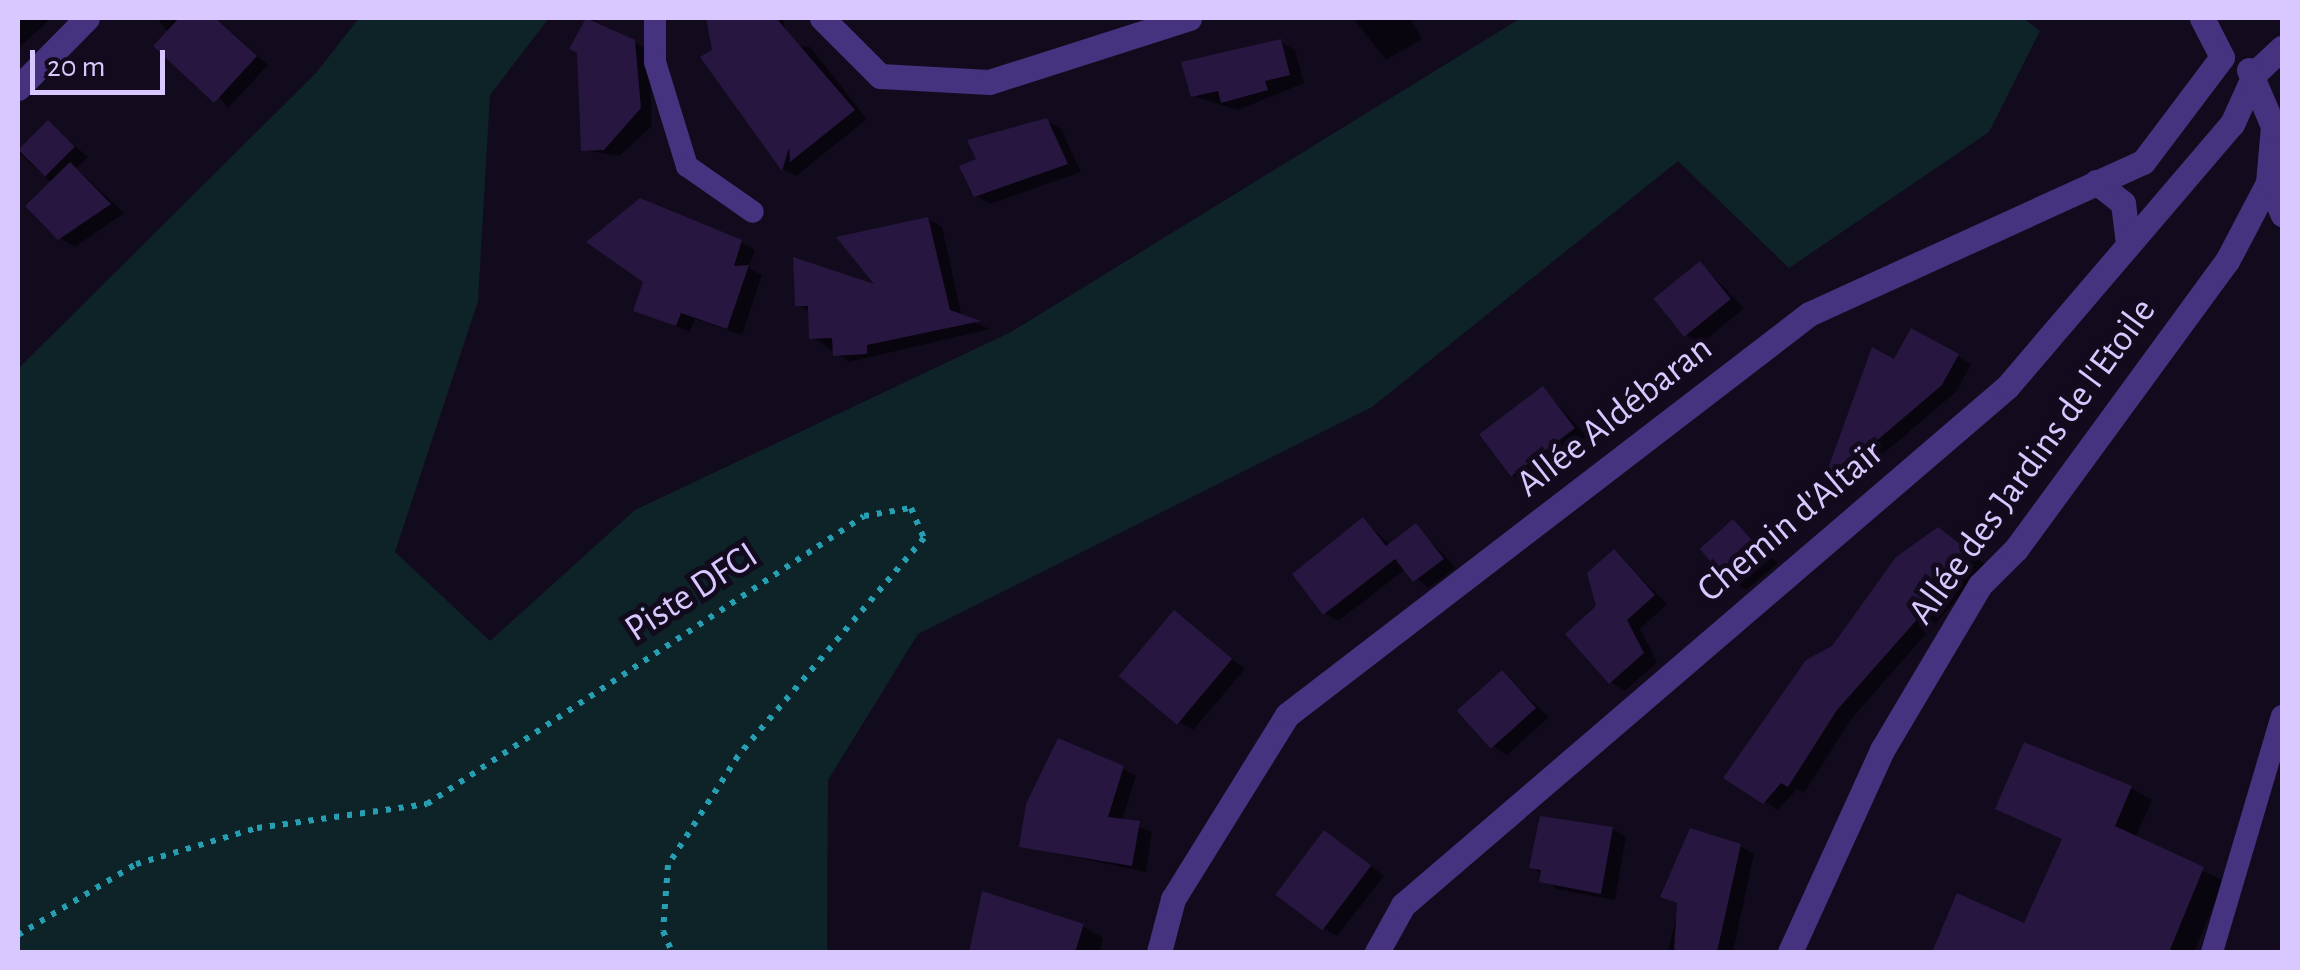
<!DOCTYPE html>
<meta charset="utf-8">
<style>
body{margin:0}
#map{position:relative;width:2300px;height:970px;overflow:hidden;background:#120b1d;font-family:"Alegreya Sans",sans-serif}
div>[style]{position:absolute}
.green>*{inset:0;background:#0d2328}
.shadow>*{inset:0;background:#0007}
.building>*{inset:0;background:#27163f;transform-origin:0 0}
.path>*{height:6px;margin-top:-3px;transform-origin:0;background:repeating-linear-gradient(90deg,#279fb3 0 5px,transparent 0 13px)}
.service>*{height:22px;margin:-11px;padding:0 11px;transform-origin:11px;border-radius:11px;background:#46337f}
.minor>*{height:25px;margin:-12.5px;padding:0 12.5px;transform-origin:12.5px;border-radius:12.5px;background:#46337f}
span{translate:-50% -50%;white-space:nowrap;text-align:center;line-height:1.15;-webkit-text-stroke:10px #120b1d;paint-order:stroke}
.street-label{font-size:38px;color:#d9c7ff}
.frame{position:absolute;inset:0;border:20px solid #d9c7ff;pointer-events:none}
.scale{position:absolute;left:30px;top:50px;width:135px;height:45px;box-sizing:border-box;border:5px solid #d9c7ff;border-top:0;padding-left:12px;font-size:30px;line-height:35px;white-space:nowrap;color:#d9c7ff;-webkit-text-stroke:8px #120b1d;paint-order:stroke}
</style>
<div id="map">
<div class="green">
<i style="clip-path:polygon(359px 18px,549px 18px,490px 95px,478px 301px,395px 552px,490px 641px,635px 510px,1011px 332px,1521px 18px,2023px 18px,2040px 31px,1989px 132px,1789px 268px,1678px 161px,1372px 407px,918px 634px,828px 780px,827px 952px,18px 952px,18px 369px,316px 73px)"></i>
</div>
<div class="shadow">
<i style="clip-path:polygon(18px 18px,49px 18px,50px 19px,18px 49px)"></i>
<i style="clip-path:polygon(157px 18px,215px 18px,268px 65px,228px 108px)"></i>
<i style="clip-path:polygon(589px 18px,649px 50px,652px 126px,619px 156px,583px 150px,580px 53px,572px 48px)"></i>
<i style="clip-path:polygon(708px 18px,783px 18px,788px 45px,810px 47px,867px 119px,796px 176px,783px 169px,704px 57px,715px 51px)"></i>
<i style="clip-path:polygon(1353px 18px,1410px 18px,1422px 39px,1386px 60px)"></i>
<i style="clip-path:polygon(1280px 42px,1295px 50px,1304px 83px,1238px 110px,1193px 96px)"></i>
<i style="clip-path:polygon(1046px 120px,1061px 129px,1081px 172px,990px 204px,976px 196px)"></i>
<i style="clip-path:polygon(49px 123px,88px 157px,76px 168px,124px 213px,75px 247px,60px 238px,52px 183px,18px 152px)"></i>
<i style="clip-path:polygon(928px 219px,942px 227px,962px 317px,990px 329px,849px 362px,812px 337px,810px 312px,798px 305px,882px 290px)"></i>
<i style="clip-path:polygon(741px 242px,755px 250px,749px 268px,762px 275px,742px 335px,695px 319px,690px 332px,636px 310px,646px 281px)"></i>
<i style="clip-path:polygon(1701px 264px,1744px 308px,1701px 344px,1687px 335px)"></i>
<i style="clip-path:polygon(1912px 331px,1971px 364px,1956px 392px,1836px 494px,1824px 487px,1874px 351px,1895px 362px)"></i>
<i style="clip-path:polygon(1543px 389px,1587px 436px,1525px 482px,1512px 475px)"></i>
<i style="clip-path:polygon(1363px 520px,1391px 546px,1416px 526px,1456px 568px,1428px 588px,1406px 569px,1338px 621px,1325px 613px)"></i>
<i style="clip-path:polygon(1734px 522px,1778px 563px,1746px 590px,1732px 582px)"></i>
<i style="clip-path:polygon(1938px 530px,1987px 565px,1852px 718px,1804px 793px,1797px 789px,1778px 810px,1764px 801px,1833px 648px)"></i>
<i style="clip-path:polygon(1614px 552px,1667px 604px,1640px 629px,1657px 662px,1625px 691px,1611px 682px,1599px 606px)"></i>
<i style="clip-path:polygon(1174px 614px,1245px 669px,1193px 730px,1179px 722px)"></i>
<i style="clip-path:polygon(1502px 673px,1549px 717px,1507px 755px,1493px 746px)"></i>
<i style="clip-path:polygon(1123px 769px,1136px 776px,1122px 821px,1152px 832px,1146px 872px,1022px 846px)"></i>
<i style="clip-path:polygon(2131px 788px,2152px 800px,2135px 838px,2224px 881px,2194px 952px,1951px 952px,1938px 945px,2025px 926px,2064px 840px,1998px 808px)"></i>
<i style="clip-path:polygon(1613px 829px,1626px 837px,1615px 900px,1556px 889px,1532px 866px)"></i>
<i style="clip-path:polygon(1338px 841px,1384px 876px,1337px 936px,1323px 928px)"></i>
<i style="clip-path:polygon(1740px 846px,1754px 854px,1733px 952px,1668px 952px,1679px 905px,1663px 896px)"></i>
<i style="clip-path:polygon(984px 894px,1083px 926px,1103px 938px,1100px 952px,976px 952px)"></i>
</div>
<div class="building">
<i style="clip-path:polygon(179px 18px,215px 18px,257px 56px,214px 103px,153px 46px)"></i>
<i style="clip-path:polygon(586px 18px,635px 40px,641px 108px,604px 150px,581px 151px,577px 53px,569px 49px)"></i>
<i style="clip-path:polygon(706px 18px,776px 18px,855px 110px,790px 162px,789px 148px,782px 171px,700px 57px,712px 50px)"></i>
<i style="clip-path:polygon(1281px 39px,1290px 75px,1265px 81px,1268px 90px,1221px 103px,1218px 91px,1191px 97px,1181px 62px)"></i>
<i style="clip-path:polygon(1047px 118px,1068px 164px,974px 197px,959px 166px,976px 159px,967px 140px)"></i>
<i style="left:48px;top:120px;width:38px;height:42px;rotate:45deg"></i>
<i style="clip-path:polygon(70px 162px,111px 204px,58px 240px,25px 206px)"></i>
<i style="clip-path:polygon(640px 198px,742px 240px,734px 266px,749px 265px,727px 329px,681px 313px,676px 326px,633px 311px,643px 282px,586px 242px)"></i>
<i style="clip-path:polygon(928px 217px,950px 310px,981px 321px,867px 345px,867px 354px,833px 356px,832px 338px,809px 339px,808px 306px,795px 306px,793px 257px,874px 284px,836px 237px)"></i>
<i style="left:1700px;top:261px;width:49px;height:60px;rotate:51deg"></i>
<i style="clip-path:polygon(1911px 328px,1959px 354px,1942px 385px,1821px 488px,1872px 347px,1894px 359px)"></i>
<i style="left:1543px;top:386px;width:53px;height:80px;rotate:53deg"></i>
<i style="clip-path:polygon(1363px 517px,1386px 546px,1416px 523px,1444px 559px,1413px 582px,1395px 559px,1323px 615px,1292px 574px)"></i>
<i style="left:1733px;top:519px;width:47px;height:45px;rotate:48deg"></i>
<i style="clip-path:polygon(1938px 527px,1974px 555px,1837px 710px,1788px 787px,1781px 783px,1763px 804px,1723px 778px,1806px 660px,1832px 646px,1896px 557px)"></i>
<i style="clip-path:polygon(1614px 549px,1655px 595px,1627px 620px,1644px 653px,1609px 684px,1565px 634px,1596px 606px,1587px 573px)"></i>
<i style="left:1174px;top:610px;width:76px;height:86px;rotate:40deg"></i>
<i style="left:1502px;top:670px;width:51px;height:61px;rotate:48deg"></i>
<i style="clip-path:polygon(1058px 738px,1124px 766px,1108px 817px,1140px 821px,1132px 866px,1019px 847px,1026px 804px)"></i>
<i style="clip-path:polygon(2024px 742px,2132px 786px,2115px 826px,2204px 867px,2169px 952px,1932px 952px,1957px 893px,2024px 923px,2062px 839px,1995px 809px)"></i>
<i style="clip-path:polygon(1540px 816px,1613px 827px,1601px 894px,1539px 882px,1541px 870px,1529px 868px)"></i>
<i style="clip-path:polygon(1690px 828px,1741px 844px,1717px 952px,1674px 952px,1677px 903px,1660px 897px)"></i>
<i style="left:1324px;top:830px;width:59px;height:81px;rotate:37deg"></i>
<i style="clip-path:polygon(982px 891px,1084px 924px,1075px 952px,969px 952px)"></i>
</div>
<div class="path">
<i style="left:18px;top:935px;width:138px;rotate:-31deg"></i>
<i style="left:136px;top:864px;width:126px;rotate:-16.6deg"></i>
<i style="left:257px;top:828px;width:172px;rotate:-8deg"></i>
<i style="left:427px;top:804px;width:523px;rotate:-33.39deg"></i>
<i style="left:864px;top:516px;width:48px;rotate:-9.7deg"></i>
<i style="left:911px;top:508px;width:33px;rotate:67deg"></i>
<i style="left:924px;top:538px;width:287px;rotate:130.5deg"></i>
<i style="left:738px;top:756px;width:130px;rotate:122.7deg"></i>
<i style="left:668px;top:865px;width:66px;rotate:94.3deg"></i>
<i style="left:663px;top:931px;width:23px;rotate:67deg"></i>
</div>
<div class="service">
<i style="left:655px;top:18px;width:44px;rotate:90deg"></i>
<i style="left:655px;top:62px;width:109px;rotate:72.9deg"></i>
<i style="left:687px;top:166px;width:80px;rotate:34.9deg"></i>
<i style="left:2268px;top:183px;width:36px;rotate:67deg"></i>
<i style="left:2212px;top:952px;width:246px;rotate:-73.5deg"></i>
</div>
<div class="minor">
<i style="left:822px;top:18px;width:82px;rotate:45deg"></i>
<i style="left:880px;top:76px;width:109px;rotate:3.2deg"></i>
<i style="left:989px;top:82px;width:210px;rotate:-17.7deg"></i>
<i style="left:2202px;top:18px;width:44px;rotate:62.9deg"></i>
<i style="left:18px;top:88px;width:98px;rotate:-45.4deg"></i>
<i style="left:2096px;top:182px;width:34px;rotate:38deg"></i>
<i style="left:2123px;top:203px;width:35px;rotate:83deg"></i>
<i style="left:1159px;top:952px;width:55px;rotate:-75.2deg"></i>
<i style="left:1173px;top:899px;width:216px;rotate:-58.2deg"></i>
<i style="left:1287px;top:715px;width:658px;rotate:-37.53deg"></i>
<i style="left:1809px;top:314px;width:367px;rotate:-24.5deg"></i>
<i style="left:2143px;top:162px;width:131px;rotate:-53deg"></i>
<i style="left:1377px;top:952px;width:54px;rotate:-61deg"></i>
<i style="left:1403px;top:905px;width:796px;rotate:-40.62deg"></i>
<i style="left:2007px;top:387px;width:346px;rotate:-49.5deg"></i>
<i style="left:2232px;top:124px;width:56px;rotate:-65.7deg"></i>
<i style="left:2255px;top:73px;width:37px;rotate:-43deg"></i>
<i style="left:1790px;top:952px;width:222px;rotate:-65.5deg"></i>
<i style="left:1882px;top:750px;width:192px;rotate:-59.3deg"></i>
<i style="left:1980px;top:585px;width:51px;rotate:-45deg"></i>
<i style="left:2016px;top:549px;width:357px;rotate:-53.8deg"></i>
<i style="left:2227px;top:261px;width:88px;rotate:-62.3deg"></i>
<i style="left:2268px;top:183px;width:57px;rotate:-85deg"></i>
<i style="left:2273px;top:126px;width:61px;rotate:-113.2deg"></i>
</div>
<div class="street-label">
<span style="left:1615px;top:417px;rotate:-38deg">Allée Aldébaran</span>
<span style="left:2033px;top:462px;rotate:-54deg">Allée des Jardins de l'Etoile</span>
<span style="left:1791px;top:522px;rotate:-40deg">Chemin d'Altaïr</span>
<span style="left:692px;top:593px;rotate:-33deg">Piste DFCI</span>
</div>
<div class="frame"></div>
<div class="scale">20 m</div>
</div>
